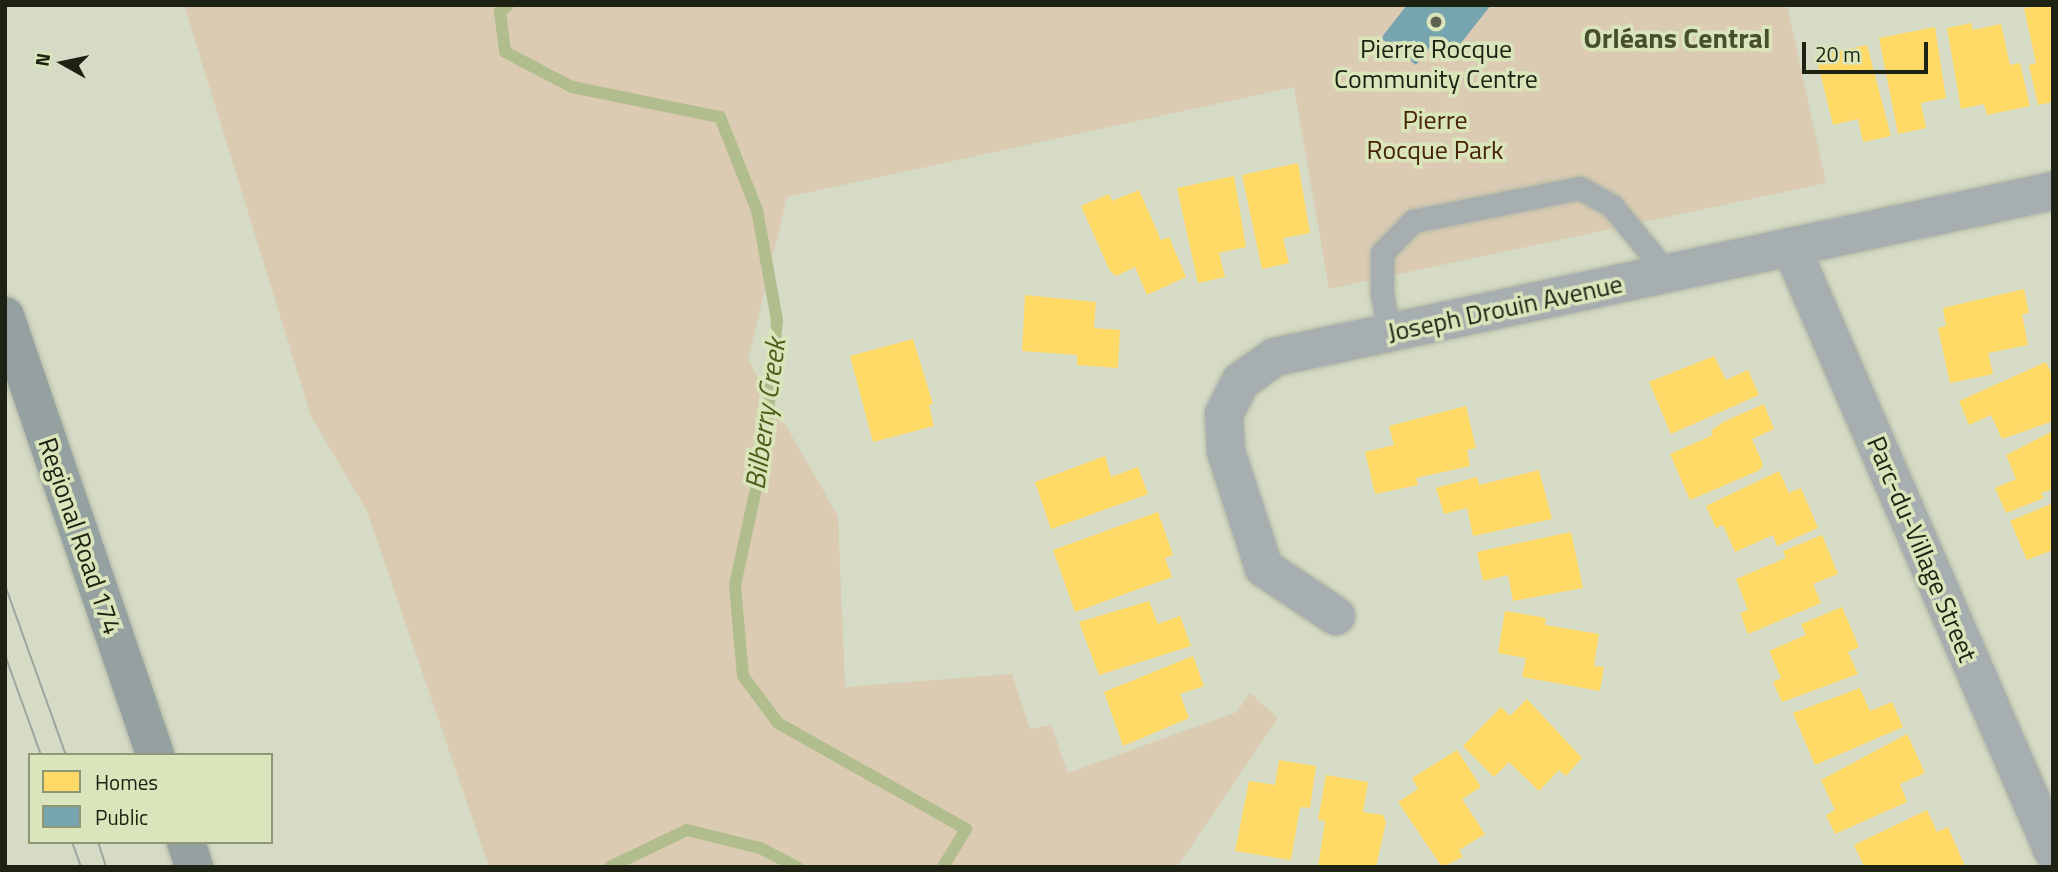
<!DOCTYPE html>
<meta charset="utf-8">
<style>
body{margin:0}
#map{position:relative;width:2058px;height:872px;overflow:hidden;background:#d5dbc5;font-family:"Titillium Web",sans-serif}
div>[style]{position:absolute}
.green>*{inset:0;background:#dbcbb3}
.homes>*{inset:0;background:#ffd966}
.public>*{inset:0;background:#76a5af}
.stream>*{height:12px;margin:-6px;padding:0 6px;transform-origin:6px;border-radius:6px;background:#b1bd8c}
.roads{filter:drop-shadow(0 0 2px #b3b8a6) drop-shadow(0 0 2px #b3b8a6)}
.lane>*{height:23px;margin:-11.5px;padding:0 11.5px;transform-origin:11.5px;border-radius:11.5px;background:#a6aeb0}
.street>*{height:38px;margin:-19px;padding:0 19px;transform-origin:19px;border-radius:19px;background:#a6aeb0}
.highway>*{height:38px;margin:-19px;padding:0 19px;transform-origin:19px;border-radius:19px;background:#95a1a1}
.tram>*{height:2px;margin:-1px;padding:0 1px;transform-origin:1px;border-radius:1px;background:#9ea49e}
.dots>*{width:19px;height:19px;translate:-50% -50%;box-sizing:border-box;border:4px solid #dae5bb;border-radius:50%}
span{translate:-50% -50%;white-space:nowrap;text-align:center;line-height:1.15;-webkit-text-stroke:7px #dae5bb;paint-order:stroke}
.poi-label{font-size:26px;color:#1e2212}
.park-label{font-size:26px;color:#472503}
.street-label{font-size:26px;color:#1e2212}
.neighbourhood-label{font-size:28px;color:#474f2b;font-weight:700}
.water-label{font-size:28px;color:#515e1b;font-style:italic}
.frame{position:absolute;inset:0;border:7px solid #1e2212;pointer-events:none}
.legend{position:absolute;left:28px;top:753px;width:245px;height:91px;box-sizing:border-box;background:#dae5bb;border:2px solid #8f9777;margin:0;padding:9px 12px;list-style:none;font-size:21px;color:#1e2212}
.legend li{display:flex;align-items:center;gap:14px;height:35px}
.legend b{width:35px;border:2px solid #8f9777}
.north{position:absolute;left:28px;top:28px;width:70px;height:70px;-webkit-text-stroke:5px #dae5bb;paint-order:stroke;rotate:279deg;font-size:19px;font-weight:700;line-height:28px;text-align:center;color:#1e2212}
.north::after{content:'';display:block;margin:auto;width:24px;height:32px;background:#1e2212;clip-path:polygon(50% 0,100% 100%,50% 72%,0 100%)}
.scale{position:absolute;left:1802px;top:42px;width:126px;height:32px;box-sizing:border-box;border:4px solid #1e2212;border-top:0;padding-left:9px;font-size:21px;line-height:24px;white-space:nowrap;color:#1e2212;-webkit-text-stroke:5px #dae5bb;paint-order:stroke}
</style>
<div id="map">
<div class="green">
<i style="clip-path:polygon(184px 5px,1787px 5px,1826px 183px,1329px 289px,1294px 87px,787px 197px,748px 360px,838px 516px,845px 687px,1012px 674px,1030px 729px,1051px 725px,1068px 773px,1237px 712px,1250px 693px,1278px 718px,1177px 867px,489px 867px,367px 511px,311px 416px)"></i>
</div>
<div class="homes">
<i style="clip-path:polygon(2053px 5px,2053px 102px,2038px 105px,2029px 65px,2036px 63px,2024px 8px)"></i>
<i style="clip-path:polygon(1971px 23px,1973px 30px,2001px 24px,2010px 65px,2020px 63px,2030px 106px,1987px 115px,1984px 104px,1961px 109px,1947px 28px)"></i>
<i style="clip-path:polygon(1935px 27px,1946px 98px,1921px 103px,1926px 128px,1898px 134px,1879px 38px)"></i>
<i style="clip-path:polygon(1867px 45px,1891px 136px,1863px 142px,1858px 119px,1833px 125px,1816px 56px)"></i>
<i style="clip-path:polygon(1298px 163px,1310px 233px,1283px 238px,1289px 263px,1262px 269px,1242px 175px)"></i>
<i style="clip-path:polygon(1234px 176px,1246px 247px,1219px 253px,1225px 277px,1198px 283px,1177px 188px)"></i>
<i style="clip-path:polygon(1139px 190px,1161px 240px,1169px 237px,1186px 277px,1147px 295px,1135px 267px,1116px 276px,1110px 271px,1081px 206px,1109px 194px,1112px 201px)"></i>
<i style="clip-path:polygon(2024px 289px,2029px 313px,2022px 314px,2028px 345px,1988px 353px,1993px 374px,1950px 383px,1938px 328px,1946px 326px,1943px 308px)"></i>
<i style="clip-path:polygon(1025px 295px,1096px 302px,1094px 328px,1120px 330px,1118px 368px,1077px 365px,1077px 355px,1022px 351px)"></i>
<i style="clip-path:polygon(913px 339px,933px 404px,929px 405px,934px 426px,873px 442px,850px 356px)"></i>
<i style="clip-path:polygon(1714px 356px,1726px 380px,1748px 370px,1759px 395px,1671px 434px,1649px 382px)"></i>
<i style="clip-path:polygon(2046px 362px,2053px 377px,2053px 421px,2002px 439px,1991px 415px,1969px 425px,1959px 401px)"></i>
<i style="clip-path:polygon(1764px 404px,1774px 429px,1752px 439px,1763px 464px,1760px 470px,1690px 500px,1670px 454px,1713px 435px,1711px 431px,1723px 422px)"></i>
<i style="clip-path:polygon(1466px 406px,1476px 448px,1467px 450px,1470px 466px,1416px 478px,1418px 485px,1375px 494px,1365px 452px,1394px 445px,1389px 426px)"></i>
<i style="clip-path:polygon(2053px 431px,2053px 489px,2041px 493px,2044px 498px,2006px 513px,1995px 488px,2016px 479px,2006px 455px)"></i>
<i style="clip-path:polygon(1105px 456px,1111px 477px,1138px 467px,1148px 494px,1051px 529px,1035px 482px)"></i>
<i style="clip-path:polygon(1539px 470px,1552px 519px,1473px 536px,1467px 508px,1444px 514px,1436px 488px,1477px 477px,1479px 485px)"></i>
<i style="clip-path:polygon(1779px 471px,1789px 493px,1801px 488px,1818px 528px,1777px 546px,1773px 535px,1735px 552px,1723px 525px,1716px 528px,1706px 506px)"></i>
<i style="clip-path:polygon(2051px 504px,2053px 550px,2027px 560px,2010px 521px)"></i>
<i style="clip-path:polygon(1158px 512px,1173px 555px,1165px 558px,1172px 577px,1075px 612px,1053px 550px)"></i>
<i style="clip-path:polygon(1571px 532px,1583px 588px,1513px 601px,1508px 575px,1483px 581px,1477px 552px)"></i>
<i style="clip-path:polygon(1822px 535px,1838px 574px,1813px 584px,1821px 603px,1748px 634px,1740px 613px,1748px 610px,1736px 579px,1786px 558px,1783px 551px)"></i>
<i style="clip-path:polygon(1149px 601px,1158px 624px,1180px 616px,1191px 646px,1099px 675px,1079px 622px)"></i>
<i style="clip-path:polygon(1842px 607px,1859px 647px,1848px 652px,1858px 674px,1782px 702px,1773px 682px,1781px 678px,1769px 651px,1806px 635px,1801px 624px)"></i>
<i style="clip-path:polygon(1505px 611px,1546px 618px,1545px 625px,1599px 634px,1594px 666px,1604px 667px,1600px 691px,1522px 677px,1526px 658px,1498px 653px)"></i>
<i style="clip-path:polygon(1193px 656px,1204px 686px,1180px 694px,1189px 718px,1123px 746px,1104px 692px)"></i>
<i style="clip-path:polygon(1860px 688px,1870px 711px,1892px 702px,1903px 727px,1815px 765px,1793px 713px)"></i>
<i style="clip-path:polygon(1527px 699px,1582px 758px,1566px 776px,1559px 770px,1539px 791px,1509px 762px,1494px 777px,1463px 746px,1501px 707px,1510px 716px)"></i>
<i style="clip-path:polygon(1907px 734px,1925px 773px,1900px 784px,1907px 802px,1835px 834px,1826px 815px,1835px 810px,1821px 780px)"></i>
<i style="clip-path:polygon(1457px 750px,1481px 787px,1462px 799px,1485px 834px,1459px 850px,1463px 857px,1442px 867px,1398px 802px,1418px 789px,1412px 778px)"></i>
<i style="clip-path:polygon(1279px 760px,1316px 766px,1310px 808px,1300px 807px,1291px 860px,1235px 851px,1249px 781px,1275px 785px)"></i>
<i style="clip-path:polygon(1326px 775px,1368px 782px,1363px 812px,1383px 815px,1386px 822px,1376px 867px,1318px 867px,1325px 821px,1318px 820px)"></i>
<i style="clip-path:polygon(1927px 810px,1937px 832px,1948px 827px,1965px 866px,1864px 866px,1854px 845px)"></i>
</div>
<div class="public">
<i style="clip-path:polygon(1407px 5px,1491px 5px,1454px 52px,1437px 38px,1416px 65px,1381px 38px)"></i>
</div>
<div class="stream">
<i style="left:508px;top:5px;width:10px;rotate:143deg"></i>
<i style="left:500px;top:11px;width:41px;rotate:83deg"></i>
<i style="left:505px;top:52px;width:76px;rotate:27.6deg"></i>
<i style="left:572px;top:87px;width:151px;rotate:11.5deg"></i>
<i style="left:720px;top:117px;width:100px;rotate:68.3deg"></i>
<i style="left:757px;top:210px;width:112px;rotate:79.7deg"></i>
<i style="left:777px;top:320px;width:133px;rotate:95.6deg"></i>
<i style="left:764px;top:452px;width:136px;rotate:102.3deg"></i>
<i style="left:735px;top:585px;width:91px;rotate:85deg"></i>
<i style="left:743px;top:676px;width:59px;rotate:53.3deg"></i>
<i style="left:778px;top:723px;width:216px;rotate:29.4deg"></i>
<i style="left:966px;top:829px;width:44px;rotate:121.2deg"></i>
<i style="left:610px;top:867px;width:85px;rotate:-25.7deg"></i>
<i style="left:687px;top:830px;width:75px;rotate:13.9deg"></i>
<i style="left:760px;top:848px;width:42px;rotate:27.2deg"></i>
</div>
<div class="roads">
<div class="lane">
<i style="left:1389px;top:333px;width:39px;rotate:-100deg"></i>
<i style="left:1382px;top:295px;width:42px;rotate:-90deg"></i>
<i style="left:1382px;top:253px;width:45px;rotate:-45.9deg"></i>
<i style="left:1413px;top:221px;width:170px;rotate:-11.2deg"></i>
<i style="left:1580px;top:188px;width:37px;rotate:29deg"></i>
<i style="left:1612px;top:206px;width:87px;rotate:50.6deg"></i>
</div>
<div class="street">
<i style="left:1791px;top:247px;width:658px;rotate:66.55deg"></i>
<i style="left:1336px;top:616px;width:87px;rotate:-146.3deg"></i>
<i style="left:1264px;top:568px;width:122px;rotate:-108.1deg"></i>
<i style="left:1226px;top:452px;width:38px;rotate:-93deg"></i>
<i style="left:1224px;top:414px;width:37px;rotate:-63deg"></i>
<i style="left:1241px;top:381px;width:42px;rotate:-35.2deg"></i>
<i style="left:1275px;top:357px;width:796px;rotate:-12.04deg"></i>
</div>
<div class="highway">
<i style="left:5px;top:316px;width:464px;rotate:71.1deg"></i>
<i style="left:186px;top:842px;width:26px;rotate:72deg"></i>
</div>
</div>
<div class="tram">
<i style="left:5px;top:585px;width:181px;rotate:70.3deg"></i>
<i style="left:5px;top:655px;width:106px;rotate:70.2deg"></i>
<i style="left:72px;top:842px;width:27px;rotate:70deg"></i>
<i style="left:98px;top:842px;width:26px;rotate:72deg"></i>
</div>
<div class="dots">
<i style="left:1436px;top:22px;background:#5e6351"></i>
</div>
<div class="poi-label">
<span style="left:1436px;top:64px">Pierre Rocque<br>Community Centre</span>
</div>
<div class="park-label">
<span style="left:1435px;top:135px">Pierre<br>Rocque Park</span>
</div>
<div class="street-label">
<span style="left:1505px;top:308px;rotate:-12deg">Joseph Drouin Avenue</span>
<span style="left:80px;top:536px;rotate:71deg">Regional Road 174</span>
<span style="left:1922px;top:549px;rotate:67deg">Parc-du-Village Street</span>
</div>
<div class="neighbourhood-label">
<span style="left:1677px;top:38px">Orléans Central</span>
</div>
<div class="water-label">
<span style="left:765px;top:414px;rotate:-82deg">Bilberry Creek</span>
</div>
<div class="frame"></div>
<ul class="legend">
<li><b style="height:19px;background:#ffd966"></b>Homes</li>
<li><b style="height:19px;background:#76a5af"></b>Public</li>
</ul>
<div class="north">N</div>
<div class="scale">20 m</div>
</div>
